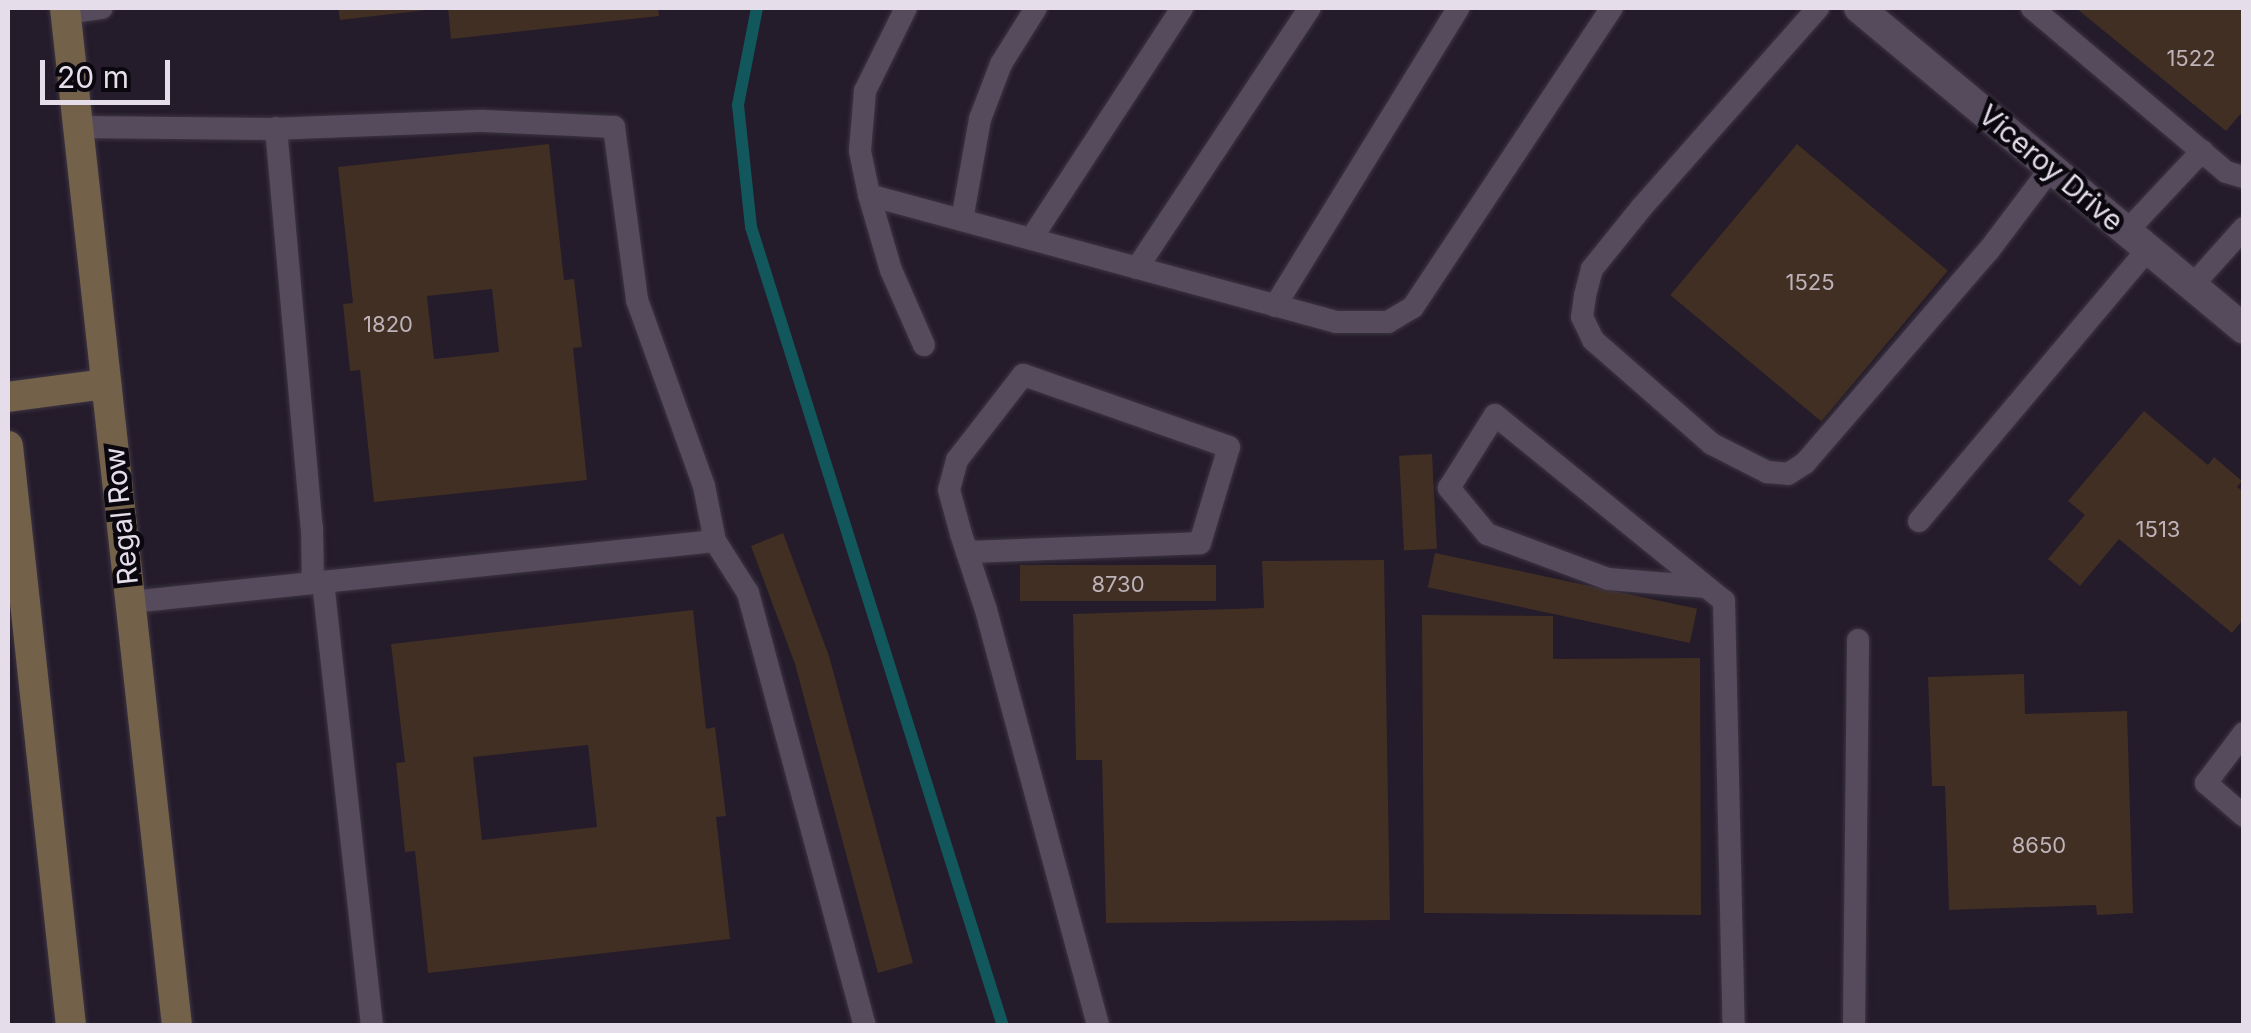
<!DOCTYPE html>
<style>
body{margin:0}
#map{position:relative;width:2251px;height:1033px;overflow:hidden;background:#241b2b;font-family:Inter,sans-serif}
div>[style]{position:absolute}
.stream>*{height:12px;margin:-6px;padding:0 6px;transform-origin:6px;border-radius:6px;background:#11575b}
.building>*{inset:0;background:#412f23;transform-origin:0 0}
.roads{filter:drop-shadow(0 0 2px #3d3542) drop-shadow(0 0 2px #3d3542)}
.lane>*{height:22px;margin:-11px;padding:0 11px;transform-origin:11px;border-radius:11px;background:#564b5d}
.street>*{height:30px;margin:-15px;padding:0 15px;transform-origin:15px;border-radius:15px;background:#564b5d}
.secondary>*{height:30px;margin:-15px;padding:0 15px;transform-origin:15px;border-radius:15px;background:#73614a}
span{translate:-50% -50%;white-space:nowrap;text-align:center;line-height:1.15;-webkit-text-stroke:9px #0b070e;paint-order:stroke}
.number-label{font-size:22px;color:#bcb2b8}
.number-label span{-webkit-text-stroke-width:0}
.street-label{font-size:28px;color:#e5deea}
.frame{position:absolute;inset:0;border:10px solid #e5deea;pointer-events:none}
.scale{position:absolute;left:40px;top:60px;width:130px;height:45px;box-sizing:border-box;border:5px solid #e5deea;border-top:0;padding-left:12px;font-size:30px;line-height:35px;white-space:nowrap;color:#e5deea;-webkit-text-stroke:8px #0b070e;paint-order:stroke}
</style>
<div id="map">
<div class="stream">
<i style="left:757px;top:8px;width:99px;rotate:101.1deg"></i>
<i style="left:738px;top:105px;width:123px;rotate:83.9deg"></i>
<i style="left:751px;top:227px;width:838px;rotate:72.5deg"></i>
</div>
<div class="building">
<i style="clip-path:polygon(338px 8px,427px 8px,427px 10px,340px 20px)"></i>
<i style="clip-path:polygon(448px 8px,658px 8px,659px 16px,451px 39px)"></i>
<i style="clip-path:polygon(2076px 8px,2244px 8px,2244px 110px,2226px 131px)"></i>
<i style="clip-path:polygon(evenodd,549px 144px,564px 280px,574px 279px,582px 347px,573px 348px,587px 480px,374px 502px,360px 370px,350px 371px,343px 304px,353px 303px,338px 167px,549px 144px,492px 289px,499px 352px,434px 359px,427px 296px,492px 289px)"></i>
<i style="left:1797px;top:144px;width:197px;height:197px;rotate:40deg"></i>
<i style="clip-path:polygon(2144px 411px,2208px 465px,2214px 457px,2242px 481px,2237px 487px,2244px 492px,2244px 618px,2232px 633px,2119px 539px,2080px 586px,2048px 559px,2085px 515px,2068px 501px)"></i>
<i style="left:1432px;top:454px;width:95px;height:33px;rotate:87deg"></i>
<i style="clip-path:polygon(783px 533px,829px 656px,913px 963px,878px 973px,795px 664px,751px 546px)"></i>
<i style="left:1435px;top:553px;width:268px;height:35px;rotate:12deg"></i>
<i style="clip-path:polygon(1384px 560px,1390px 920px,1106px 923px,1102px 760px,1076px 760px,1073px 614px,1264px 608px,1262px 561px)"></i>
<i style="left:1216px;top:565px;width:36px;height:196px;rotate:90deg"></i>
<i style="clip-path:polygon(evenodd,693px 610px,706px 729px,715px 727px,726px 816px,716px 817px,730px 939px,428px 973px,415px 851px,405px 852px,396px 763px,405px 762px,391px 644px,693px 610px,588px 745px,597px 827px,482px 840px,473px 757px,588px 745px)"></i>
<i style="clip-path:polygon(1422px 615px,1553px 616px,1553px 659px,1700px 658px,1701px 915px,1424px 913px)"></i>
<i style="clip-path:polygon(2024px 674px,2025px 714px,2127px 711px,2133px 913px,2097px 915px,2096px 905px,1949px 910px,1945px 786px,1932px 786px,1928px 677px)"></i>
</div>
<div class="roads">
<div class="lane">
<i style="left:906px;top:8px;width:93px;rotate:116.3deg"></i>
<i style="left:865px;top:91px;width:60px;rotate:94.8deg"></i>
<i style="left:860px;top:151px;width:45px;rotate:78.4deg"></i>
<i style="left:869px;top:195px;width:484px;rotate:15.2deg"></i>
<i style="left:1336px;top:322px;width:52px"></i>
<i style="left:1388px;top:322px;width:29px;rotate:-31deg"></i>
<i style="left:1413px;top:307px;width:359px;rotate:-56.4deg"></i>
<i style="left:1818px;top:8px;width:266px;rotate:131.5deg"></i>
<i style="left:1642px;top:207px;width:80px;rotate:128.9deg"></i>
<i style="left:1592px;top:269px;width:28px;rotate:105deg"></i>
<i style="left:1585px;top:296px;width:21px;rotate:98deg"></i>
<i style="left:1582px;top:317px;width:25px;rotate:64deg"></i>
<i style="left:1593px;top:340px;width:158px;rotate:41.2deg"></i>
<i style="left:1712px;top:444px;width:62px;rotate:27deg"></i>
<i style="left:1767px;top:472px;width:21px;rotate:5deg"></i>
<i style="left:1788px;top:474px;width:20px;rotate:-33deg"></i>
<i style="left:1805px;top:463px;width:281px;rotate:-49.2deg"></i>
<i style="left:1989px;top:250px;width:103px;rotate:-52.9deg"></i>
<i style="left:2032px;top:8px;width:254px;rotate:40.2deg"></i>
<i style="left:2226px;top:172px;width:19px;rotate:16deg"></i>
<i style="left:66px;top:13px;width:36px;rotate:-8deg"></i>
<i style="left:79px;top:127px;width:192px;rotate:0.6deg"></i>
<i style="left:271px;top:129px;width:213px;rotate:-2.2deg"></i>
<i style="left:484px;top:121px;width:130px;rotate:2.6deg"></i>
<i style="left:614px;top:127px;width:175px;rotate:82.4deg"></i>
<i style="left:637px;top:300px;width:198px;rotate:70.2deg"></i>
<i style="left:704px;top:486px;width:56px;rotate:78.7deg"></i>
<i style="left:276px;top:128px;width:402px;rotate:84.9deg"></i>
<i style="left:312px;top:528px;width:55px;rotate:89deg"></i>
<i style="left:869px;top:195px;width:78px;rotate:73.7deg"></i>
<i style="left:891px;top:270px;width:82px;rotate:66.3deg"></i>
<i style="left:962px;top:220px;width:103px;rotate:-79.9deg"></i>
<i style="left:980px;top:119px;width:59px;rotate:-69.1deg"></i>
<i style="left:1001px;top:64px;width:66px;rotate:-58deg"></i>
<i style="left:2127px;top:231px;width:110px;rotate:-46.8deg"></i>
<i style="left:1031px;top:239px;width:276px;rotate:-56.8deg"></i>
<i style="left:1137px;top:268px;width:312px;rotate:-56.4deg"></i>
<i style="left:2192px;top:286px;width:78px;rotate:-48.1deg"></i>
<i style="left:1275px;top:306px;width:350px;rotate:-58.4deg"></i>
<i style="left:1919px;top:521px;width:356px;rotate:-49.9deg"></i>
<i style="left:967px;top:552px;width:233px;rotate:-2.2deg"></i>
<i style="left:1200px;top:543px;width:100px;rotate:-73.2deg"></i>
<i style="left:1229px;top:447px;width:218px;rotate:-160.7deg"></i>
<i style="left:1023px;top:375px;width:108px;rotate:127.8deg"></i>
<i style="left:957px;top:460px;width:31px;rotate:105deg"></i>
<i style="left:949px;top:490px;width:46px;rotate:74.7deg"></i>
<i style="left:961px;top:534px;width:80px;rotate:71.8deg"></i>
<i style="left:986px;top:610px;width:431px;rotate:74.9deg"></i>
<i style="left:323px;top:582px;width:447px;rotate:83.7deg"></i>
<i style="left:1706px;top:587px;width:98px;rotate:-175.3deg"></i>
<i style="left:1608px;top:579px;width:129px;rotate:-159.6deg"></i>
<i style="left:1487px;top:534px;width:60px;rotate:-129.6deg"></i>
<i style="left:1449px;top:488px;width:86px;rotate:-57.8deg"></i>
<i style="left:1495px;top:415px;width:295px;rotate:39.1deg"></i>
<i style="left:1724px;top:601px;width:425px;rotate:88.7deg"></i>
<i style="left:131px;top:602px;width:587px;rotate:-5.96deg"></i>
<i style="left:715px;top:541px;width:62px;rotate:57.6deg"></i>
<i style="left:748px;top:593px;width:449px;rotate:74.9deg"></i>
<i style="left:2244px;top:733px;width:63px;rotate:127.2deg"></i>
<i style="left:2206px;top:783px;width:50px;rotate:41deg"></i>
<i style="left:1854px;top:1026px;width:386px;rotate:-89.4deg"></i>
</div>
<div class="street">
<i style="left:1859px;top:8px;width:501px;rotate:39.82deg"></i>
</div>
<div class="secondary">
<i style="left:65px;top:8px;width:1024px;rotate:83.72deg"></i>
<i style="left:8px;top:397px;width:99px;rotate:-7.6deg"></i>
<i style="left:8px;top:446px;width:583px;rotate:83.8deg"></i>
</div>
</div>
<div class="number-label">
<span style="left:2191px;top:59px">1522</span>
<span style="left:1810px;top:283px">1525</span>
<span style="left:388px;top:325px">1820</span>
<span style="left:2158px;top:530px">1513</span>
<span style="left:1118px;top:585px">8730</span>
<span style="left:2039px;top:846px">8650</span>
</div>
<div class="street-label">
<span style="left:2051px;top:168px;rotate:40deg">Viceroy Drive</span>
<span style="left:121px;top:516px;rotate:-96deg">Regal Row</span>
</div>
<div class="frame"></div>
<div class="scale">20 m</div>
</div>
